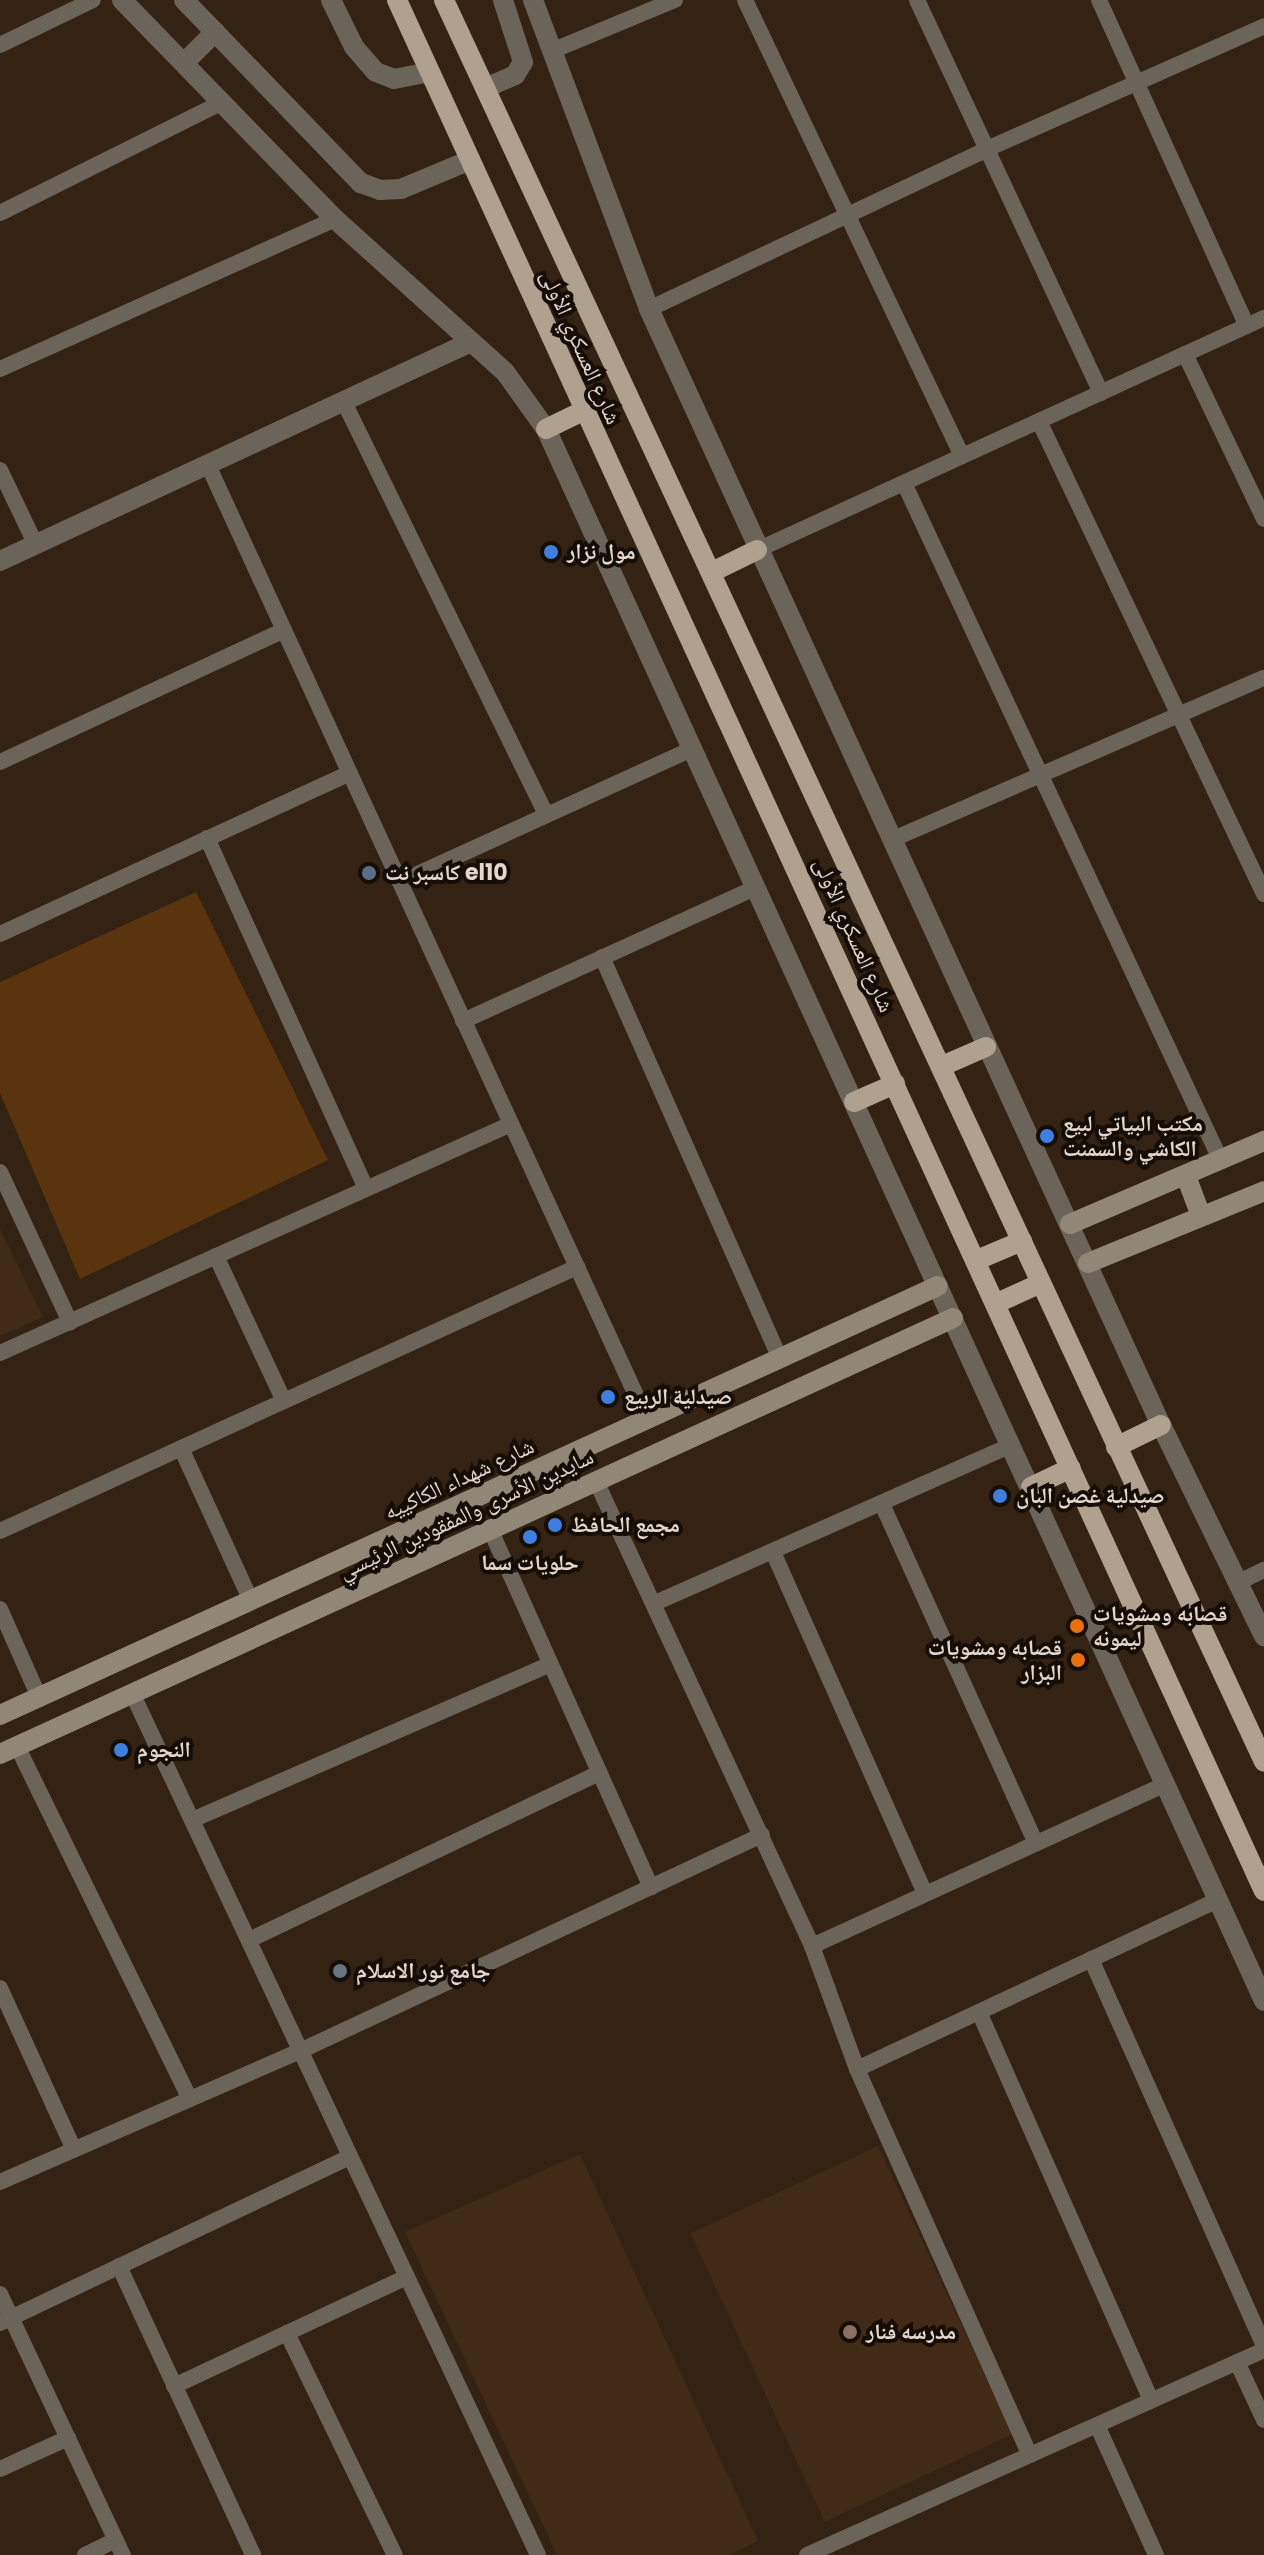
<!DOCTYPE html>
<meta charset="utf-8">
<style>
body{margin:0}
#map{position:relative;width:1264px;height:2555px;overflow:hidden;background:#342213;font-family:Poppins,"Noto Naskh Arabic",sans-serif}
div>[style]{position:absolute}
.built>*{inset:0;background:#422b16;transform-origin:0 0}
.green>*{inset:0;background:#59340e}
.minor>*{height:16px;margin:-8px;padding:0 8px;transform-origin:8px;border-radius:8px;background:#6b645a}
.tertiary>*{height:20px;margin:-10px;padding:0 10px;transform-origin:10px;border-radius:10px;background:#6b645a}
.secondary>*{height:20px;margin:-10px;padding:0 10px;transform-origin:10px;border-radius:10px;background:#918777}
.primary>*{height:20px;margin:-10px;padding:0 10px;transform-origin:10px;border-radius:10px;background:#afa18e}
.dots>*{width:22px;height:22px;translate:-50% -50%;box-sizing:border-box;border:4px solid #150e07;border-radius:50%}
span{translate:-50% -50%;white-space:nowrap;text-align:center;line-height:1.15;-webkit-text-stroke:8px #150e07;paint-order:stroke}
.street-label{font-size:22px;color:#e4d8ce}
.poi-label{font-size:22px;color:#e4d8ce;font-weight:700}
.left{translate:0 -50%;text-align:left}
.right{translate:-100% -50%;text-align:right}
</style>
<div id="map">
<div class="built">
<i style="clip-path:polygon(0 1229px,43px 1317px,0 1336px)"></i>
<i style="left:878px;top:2146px;width:318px;height:207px;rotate:65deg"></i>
<i style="clip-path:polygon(580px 2154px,758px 2541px,729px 2555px,557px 2555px,405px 2232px)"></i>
</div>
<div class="green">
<i style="clip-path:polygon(196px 892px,328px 1160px,80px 1279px,0 1093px,0 982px)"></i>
</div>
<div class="minor">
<i style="left:745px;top:0;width:505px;rotate:64.55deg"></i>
<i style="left:917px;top:0;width:434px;rotate:64.9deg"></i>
<i style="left:1099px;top:0;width:358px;rotate:65.6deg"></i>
<i style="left:0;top:45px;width:103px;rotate:-25.8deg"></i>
<i style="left:554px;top:50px;width:131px;rotate:-22.5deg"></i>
<i style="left:0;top:213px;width:249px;rotate:-26.5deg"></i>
<i style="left:649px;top:309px;width:374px;rotate:-25.3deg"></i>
<i style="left:987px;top:149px;width:303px;rotate:-23.9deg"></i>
<i style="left:1185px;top:354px;width:183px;rotate:64.4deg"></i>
<i style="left:0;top:369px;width:367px;rotate:-24.1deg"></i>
<i style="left:344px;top:402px;width:460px;rotate:63.9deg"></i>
<i style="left:1039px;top:421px;width:524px;rotate:64.56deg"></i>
<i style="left:208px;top:465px;width:1050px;rotate:65.29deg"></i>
<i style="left:0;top:470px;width:83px;rotate:64.4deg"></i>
<i style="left:904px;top:483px;width:748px;rotate:64.94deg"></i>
<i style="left:757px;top:550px;width:558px;rotate:-24.59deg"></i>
<i style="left:0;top:762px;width:313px;rotate:-24.9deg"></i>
<i style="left:207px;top:838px;width:385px;rotate:65.6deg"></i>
<i style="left:891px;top:840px;width:407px;rotate:-23.5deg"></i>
<i style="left:400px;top:882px;width:319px;rotate:-24.5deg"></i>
<i style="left:0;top:934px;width:385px;rotate:-24.7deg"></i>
<i style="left:602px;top:957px;width:439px;rotate:66.1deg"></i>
<i style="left:463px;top:1021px;width:319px;rotate:-24.5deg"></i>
<i style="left:0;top:1172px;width:166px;rotate:65deg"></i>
<i style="left:216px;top:1256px;width:160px;rotate:64.9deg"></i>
<i style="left:0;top:1353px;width:560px;rotate:-24.14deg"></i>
<i style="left:181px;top:1448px;width:168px;rotate:65.4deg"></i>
<i style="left:596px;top:1481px;width:513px;rotate:65.08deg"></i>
<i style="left:812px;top:1946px;width:131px;rotate:69.9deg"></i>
<i style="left:857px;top:2069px;width:423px;rotate:65.9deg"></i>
<i style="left:882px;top:1504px;width:370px;rotate:65.6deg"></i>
<i style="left:490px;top:1529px;width:393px;rotate:65.8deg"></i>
<i style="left:0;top:1531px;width:635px;rotate:-24.59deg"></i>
<i style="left:773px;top:1552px;width:374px;rotate:66deg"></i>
<i style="left:1239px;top:1582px;width:28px;rotate:-26deg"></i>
<i style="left:655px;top:1603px;width:390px;rotate:-23.9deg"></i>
<i style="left:0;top:1609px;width:96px;rotate:66.1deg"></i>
<i style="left:132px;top:1693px;width:953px;rotate:64.78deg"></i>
<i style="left:17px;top:1746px;width:393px;rotate:63.9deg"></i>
<i style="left:192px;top:1820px;width:391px;rotate:-23.5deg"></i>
<i style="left:249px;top:1940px;width:388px;rotate:-25.5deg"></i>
<i style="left:812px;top:1946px;width:389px;rotate:-24.6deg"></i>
<i style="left:1091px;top:1959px;width:423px;rotate:65.9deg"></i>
<i style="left:0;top:1988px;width:178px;rotate:65.4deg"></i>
<i style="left:979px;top:2012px;width:425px;rotate:66.1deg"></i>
<i style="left:857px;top:2069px;width:399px;rotate:-25.1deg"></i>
<i style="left:0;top:2182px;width:327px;rotate:-23.6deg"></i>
<i style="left:300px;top:2051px;width:510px;rotate:-25.06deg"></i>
<i style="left:119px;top:2266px;width:319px;rotate:65.1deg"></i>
<i style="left:0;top:2294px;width:289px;rotate:64.8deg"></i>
<i style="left:0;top:2323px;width:387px;rotate:-25.4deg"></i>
<i style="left:287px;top:2333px;width:247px;rotate:64.1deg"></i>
<i style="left:1237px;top:2362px;width:64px;rotate:65deg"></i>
<i style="left:174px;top:2386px;width:257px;rotate:-25.1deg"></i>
<i style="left:1097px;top:2425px;width:143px;rotate:65.6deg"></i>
<i style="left:0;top:2469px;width:75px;rotate:-24.5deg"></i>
<i style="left:85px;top:2555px;width:34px;rotate:-26deg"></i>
<i style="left:807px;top:2555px;width:501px;rotate:-24.16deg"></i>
</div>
<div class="tertiary">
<i style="left:122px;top:0;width:305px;rotate:45.8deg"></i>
<i style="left:335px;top:219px;width:229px;rotate:42deg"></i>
<i style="left:505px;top:372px;width:70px;rotate:54.3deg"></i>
<i style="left:546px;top:429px;width:1728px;rotate:65.45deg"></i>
<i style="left:184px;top:0;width:255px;rotate:46deg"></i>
<i style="left:361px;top:183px;width:20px;rotate:20deg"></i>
<i style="left:380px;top:190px;width:21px;rotate:-3deg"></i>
<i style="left:401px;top:189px;width:75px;rotate:-22.8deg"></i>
<i style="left:331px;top:0;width:52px;rotate:63.9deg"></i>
<i style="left:354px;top:47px;width:33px;rotate:49deg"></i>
<i style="left:376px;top:72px;width:19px;rotate:21deg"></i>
<i style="left:394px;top:79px;width:36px;rotate:-11deg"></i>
<i style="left:533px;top:0;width:330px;rotate:69.4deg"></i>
<i style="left:649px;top:309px;width:1228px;rotate:65.36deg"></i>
<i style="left:1161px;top:1425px;width:235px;rotate:64deg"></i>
<i style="left:184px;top:63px;width:44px;rotate:-45deg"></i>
<i style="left:485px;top:88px;width:33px;rotate:-23deg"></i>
<i style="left:515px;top:75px;width:15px;rotate:-58deg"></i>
<i style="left:523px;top:62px;width:65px;rotate:-107.9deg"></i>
<i style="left:0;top:561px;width:519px;rotate:-24.94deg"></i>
</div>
<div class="secondary">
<i style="left:1186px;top:1176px;width:43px;rotate:69.4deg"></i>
<i style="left:1070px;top:1224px;width:211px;rotate:-23.2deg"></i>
<i style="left:1088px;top:1263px;width:190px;rotate:-22.2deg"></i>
<i style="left:0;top:1715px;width:1031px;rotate:-24.58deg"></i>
<i style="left:0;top:1754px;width:1048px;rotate:-24.58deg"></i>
</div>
<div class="primary">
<i style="left:397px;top:0;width:2080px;rotate:65.37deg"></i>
<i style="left:444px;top:0;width:1943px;rotate:65.04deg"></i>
<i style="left:546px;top:429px;width:41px;rotate:-25.9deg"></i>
<i style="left:712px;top:572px;width:50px;rotate:-26.1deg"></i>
<i style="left:942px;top:1066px;width:48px;rotate:-23.4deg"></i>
<i style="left:854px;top:1102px;width:45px;rotate:-23.7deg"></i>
<i style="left:977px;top:1260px;width:49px;rotate:-22.9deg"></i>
<i style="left:997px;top:1303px;width:48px;rotate:-24.4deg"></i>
<i style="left:1116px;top:1447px;width:50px;rotate:-26.1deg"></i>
<i style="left:1031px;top:1487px;width:44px;rotate:-25.4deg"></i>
</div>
<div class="dots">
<i style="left:551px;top:552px;background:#3f7fe0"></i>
<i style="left:369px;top:873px;background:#5c6f8a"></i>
<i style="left:1047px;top:1136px;background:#3f7fe0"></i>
<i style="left:608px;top:1397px;background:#3f7fe0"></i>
<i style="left:1000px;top:1496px;background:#3f7fe0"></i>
<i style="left:555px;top:1525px;background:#3f7fe0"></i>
<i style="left:530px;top:1537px;background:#3f7fe0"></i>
<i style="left:1077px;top:1626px;background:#e8710a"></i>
<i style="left:1078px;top:1660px;background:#e8710a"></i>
<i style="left:121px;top:1750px;background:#3f7fe0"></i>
<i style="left:340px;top:1971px;background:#6b7280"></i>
<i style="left:850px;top:2332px;background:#8d6e63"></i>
</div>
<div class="street-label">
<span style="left:581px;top:347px;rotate:66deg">شارع العسكري الأولى</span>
<span style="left:854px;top:935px;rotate:66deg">شارع العسكري الأولى</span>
<span style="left:459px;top:1479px;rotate:-25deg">شارع شهداء الكاكييه</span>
<span style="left:466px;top:1514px;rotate:-25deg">سايدين الأسرى والمفقودين الرئيسي</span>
</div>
<div class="poi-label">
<span class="left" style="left:567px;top:552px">مول نزار</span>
<span class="left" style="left:385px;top:873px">كاسبر نت el10</span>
<span class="left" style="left:1063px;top:1136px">مكتب البياتي لبيع<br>الكاشي والسمنت</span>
<span class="left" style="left:624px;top:1397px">صيدلية الربيع</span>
<span class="left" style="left:1016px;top:1496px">صيدلية غصن البان</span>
<span class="left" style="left:571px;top:1525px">مجمع الحافظ</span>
<span style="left:530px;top:1563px">حلويات سما</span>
<span class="left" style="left:1093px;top:1626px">قصابه ومشويات<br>ليمونه</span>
<span class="right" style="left:1062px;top:1660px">قصابه ومشويات<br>البزار</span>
<span class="left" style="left:137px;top:1750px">النجوم</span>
<span class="left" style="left:356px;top:1971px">جامع نور الاسلام</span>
<span class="left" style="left:866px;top:2332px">مدرسه فنار</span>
</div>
</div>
